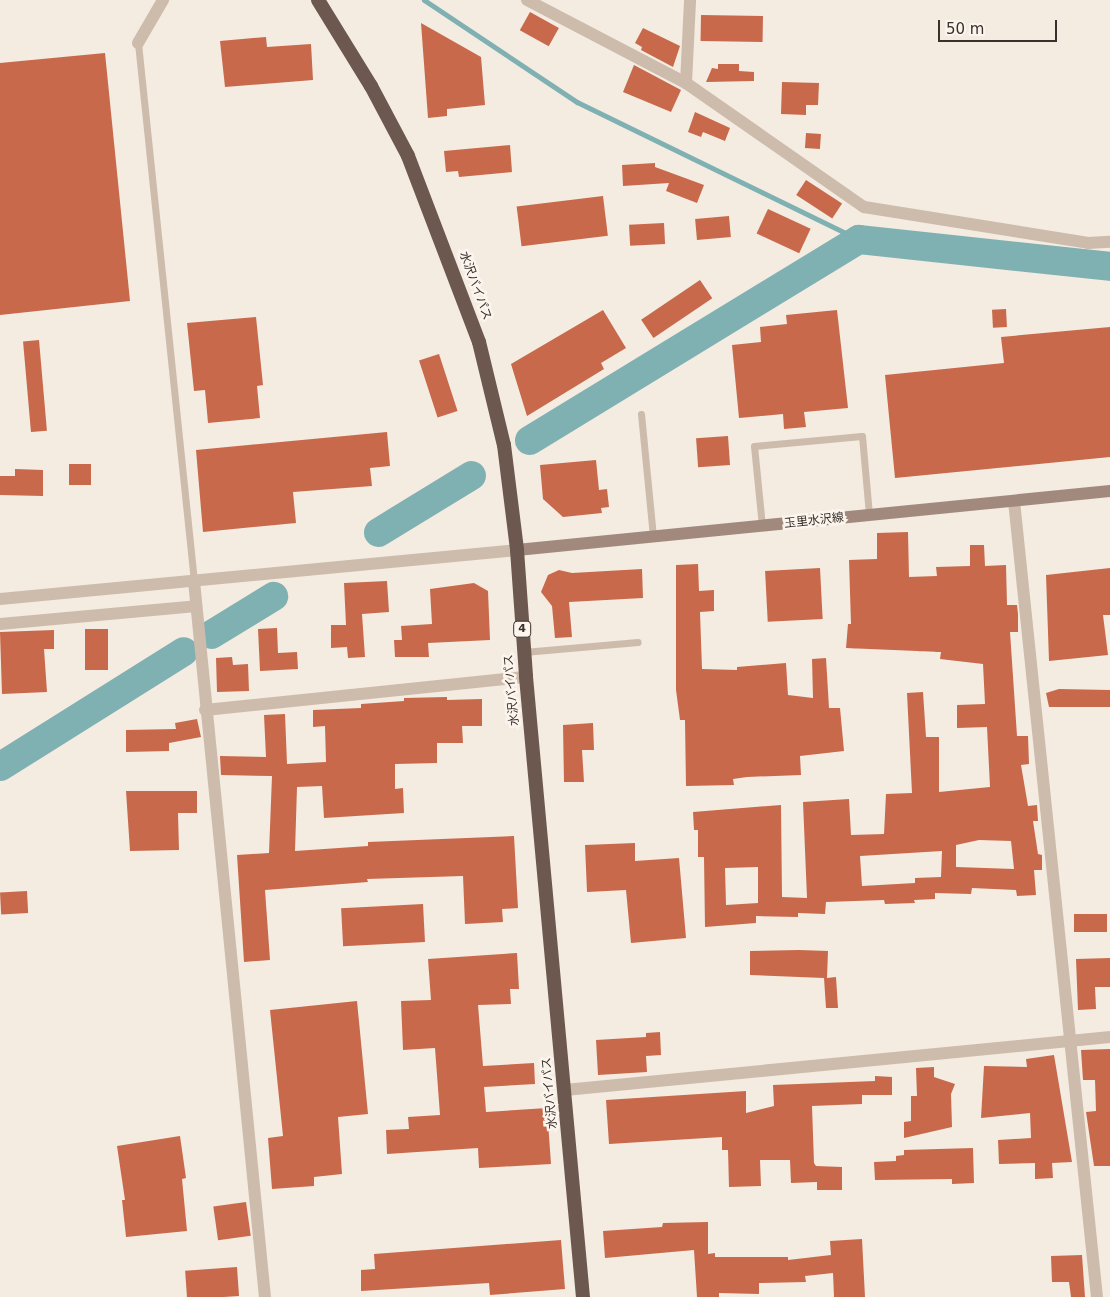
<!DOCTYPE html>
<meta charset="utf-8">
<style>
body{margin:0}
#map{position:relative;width:1110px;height:1297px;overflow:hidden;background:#f4ebe1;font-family:"DejaVu Sans","Noto Sans JP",sans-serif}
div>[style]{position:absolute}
.stream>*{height:5px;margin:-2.5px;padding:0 2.5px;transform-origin:2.5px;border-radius:2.5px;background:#7fb0b2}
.river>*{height:29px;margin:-14.5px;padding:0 14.5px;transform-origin:14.5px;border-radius:14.5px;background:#7fb0b2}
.building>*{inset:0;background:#c8694b;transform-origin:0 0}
.service>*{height:7px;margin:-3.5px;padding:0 3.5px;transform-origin:3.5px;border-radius:3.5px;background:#cdbbac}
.minor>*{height:12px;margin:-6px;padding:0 6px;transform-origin:6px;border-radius:6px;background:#cdbbac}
.tertiary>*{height:12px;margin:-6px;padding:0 6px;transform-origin:6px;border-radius:6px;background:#cdbbac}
.secondary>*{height:12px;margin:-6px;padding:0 6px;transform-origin:6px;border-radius:6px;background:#a18a7d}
.trunk>*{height:14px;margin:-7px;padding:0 7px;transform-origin:7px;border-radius:7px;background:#6c584f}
span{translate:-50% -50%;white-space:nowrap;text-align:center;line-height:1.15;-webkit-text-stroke:5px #fbf5ee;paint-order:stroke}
.shield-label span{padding:1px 4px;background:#fbf5ee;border:1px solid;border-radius:4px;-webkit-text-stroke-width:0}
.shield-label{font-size:11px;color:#3b302b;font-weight:700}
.street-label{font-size:12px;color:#3b302b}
.scale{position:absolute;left:938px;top:20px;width:119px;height:22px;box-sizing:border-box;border:2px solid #3b302b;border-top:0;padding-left:6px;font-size:15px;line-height:18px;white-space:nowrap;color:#3b302b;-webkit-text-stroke:4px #fbf5ee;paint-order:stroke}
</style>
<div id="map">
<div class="stream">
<i style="left:424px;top:0;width:184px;rotate:33.7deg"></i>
<i style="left:577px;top:102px;width:313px;rotate:26deg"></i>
</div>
<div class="river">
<i style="left:529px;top:440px;width:386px;rotate:-31.4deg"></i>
<i style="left:858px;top:239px;width:253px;rotate:6.1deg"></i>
<i style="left:378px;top:532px;width:109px;rotate:-31.5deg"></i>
<i style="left:211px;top:634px;width:73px;rotate:-31.5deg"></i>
<i style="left:0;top:766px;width:216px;rotate:-32.1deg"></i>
</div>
<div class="building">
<i style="left:530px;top:12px;width:33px;height:21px;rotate:29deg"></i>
<i style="left:701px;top:15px;width:62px;height:26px;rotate:1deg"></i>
<i style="clip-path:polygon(421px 23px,481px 57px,485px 105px,447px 109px,447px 116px,428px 118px)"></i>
<i style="clip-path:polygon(643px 28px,680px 46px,673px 67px,641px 50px,642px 47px,635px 43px)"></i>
<i style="clip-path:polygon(266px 37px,267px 47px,311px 44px,313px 80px,225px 87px,220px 41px)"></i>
<i style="clip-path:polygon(105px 53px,130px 301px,0 315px,0 63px)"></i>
<i style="clip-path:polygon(718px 64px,739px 64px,739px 71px,754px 72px,754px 81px,706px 82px,712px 68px,718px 69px)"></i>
<i style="clip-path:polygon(634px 65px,681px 90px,671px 112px,623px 92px)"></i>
<i style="clip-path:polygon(782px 82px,819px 83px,818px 105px,806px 105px,806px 115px,781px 114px)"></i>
<i style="clip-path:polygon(695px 112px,730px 128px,725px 141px,703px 132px,701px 137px,688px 132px)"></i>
<i style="left:806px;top:133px;width:15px;height:15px;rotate:4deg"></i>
<i style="clip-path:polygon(510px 145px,512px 172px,459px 177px,458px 171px,446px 172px,444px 151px)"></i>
<i style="clip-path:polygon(655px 163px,655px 167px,704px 185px,697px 203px,666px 191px,669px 183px,623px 186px,622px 165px)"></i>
<i style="left:806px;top:180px;width:43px;height:18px;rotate:33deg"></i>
<i style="left:603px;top:196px;width:40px;height:87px;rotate:83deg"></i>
<i style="left:768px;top:209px;width:47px;height:27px;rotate:25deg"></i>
<i style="left:729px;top:216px;width:21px;height:34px;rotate:85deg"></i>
<i style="left:664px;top:223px;width:21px;height:35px;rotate:87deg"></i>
<i style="left:700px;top:280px;width:22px;height:71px;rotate:56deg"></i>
<i style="left:1006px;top:309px;width:18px;height:14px;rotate:87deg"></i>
<i style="clip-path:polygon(603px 310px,626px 348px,601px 363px,604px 369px,527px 416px,511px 364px)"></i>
<i style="clip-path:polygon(837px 310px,848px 408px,804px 412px,806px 427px,784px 429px,783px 414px,739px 418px,732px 345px,761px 342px,760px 327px,787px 324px,786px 315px)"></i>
<i style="clip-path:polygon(256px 317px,263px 385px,257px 386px,260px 418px,208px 423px,205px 390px,194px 391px,187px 323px)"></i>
<i style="clip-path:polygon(1110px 327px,1110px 457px,895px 478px,885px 375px,1004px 363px,1001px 337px)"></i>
<i style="left:39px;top:340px;width:91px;height:16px;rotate:85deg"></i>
<i style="left:439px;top:354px;width:60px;height:21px;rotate:72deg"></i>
<i style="clip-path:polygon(387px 432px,390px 466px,370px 468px,372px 486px,293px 492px,296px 523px,203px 532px,196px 450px)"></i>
<i style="left:728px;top:436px;width:29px;height:32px;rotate:86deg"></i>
<i style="clip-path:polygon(596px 460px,599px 490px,607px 489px,609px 507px,601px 508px,602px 513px,563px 517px,543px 499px,540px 465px)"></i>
<i style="left:69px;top:464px;width:22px;height:21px"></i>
<i style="clip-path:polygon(15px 469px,43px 470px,43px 496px,0 495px,0 476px,15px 476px)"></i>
<i style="clip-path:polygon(evenodd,908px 532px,909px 577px,937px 576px,936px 567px,970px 566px,970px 545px,984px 545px,985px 566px,1006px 565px,1007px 605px,1017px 605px,1018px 614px,1018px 632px,1010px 632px,1017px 736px,1028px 736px,1029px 764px,1021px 765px,1028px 806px,1037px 805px,1038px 821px,1033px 821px,1038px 854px,1042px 855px,1042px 870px,1034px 870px,1036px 895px,1017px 896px,1016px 890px,972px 888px,971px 894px,935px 893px,935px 899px,914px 900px,915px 903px,885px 904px,884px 900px,826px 902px,825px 914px,798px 913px,798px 917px,756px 916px,756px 923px,705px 927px,704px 857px,698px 857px,698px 830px,694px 830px,693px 812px,781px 805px,782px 897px,807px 898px,803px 802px,849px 799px,851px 835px,884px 834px,886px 794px,912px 793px,907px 693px,923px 692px,926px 737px,939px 737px,939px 792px,990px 787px,987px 727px,957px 728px,957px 705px,985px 704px,983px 664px,940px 659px,941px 652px,846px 648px,848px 624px,851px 624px,849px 560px,877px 559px,877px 533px,908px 532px,979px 840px,1011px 841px,1014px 869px,956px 867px,956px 845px,979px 840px,908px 532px,942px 851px,941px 877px,915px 878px,915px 883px,862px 886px,860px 856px,942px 851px,908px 532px,758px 867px,758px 903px,726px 905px,725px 868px,758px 867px)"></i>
<i style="clip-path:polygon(698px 564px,699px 591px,714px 590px,714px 611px,700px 612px,702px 669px,737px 670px,737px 667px,786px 663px,788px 695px,813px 698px,812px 659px,826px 658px,829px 708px,840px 708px,844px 751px,800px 756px,801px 775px,747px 777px,733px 779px,734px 785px,686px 786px,685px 720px,680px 720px,676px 690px,676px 565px)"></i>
<i style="left:820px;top:568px;width:51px;height:55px;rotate:87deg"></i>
<i style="clip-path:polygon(1110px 568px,1110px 615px,1103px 615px,1108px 655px,1049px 661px,1046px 575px)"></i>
<i style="clip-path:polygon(642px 569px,643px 598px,569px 602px,572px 637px,555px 638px,552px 606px,541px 592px,548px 575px,559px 570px,572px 573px)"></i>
<i style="clip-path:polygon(387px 581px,389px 612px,362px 614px,365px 657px,348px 658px,347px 647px,331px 648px,331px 625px,346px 625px,344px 583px)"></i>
<i style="clip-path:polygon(474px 583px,488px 591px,490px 640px,428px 643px,429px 657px,395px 657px,394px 640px,402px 640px,401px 626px,432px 624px,430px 589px)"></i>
<i style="clip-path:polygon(277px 628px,278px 653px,297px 652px,298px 669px,260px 671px,258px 629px)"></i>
<i style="left:85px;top:629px;width:23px;height:41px"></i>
<i style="clip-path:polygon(54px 630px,54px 649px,44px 649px,47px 692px,2px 694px,0 632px)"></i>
<i style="clip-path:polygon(232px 657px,233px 665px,248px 664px,249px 691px,217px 692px,216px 658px)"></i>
<i style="clip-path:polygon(1059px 689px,1110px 690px,1110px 707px,1049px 707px,1046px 693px)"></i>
<i style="clip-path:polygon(447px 697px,447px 700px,482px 699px,482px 726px,462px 726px,463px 743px,437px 743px,437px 763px,395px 764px,395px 789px,403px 788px,404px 813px,324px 818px,322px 786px,297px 787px,295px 851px,368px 846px,368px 842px,514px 836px,518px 908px,502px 909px,503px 922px,465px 924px,463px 876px,367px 879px,368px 882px,265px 890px,270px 960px,244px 962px,237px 855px,269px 853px,272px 776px,221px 775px,220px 756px,266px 757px,264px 715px,285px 714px,287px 764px,326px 762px,325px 726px,313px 727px,313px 710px,361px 708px,361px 704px,404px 701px,404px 698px)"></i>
<i style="clip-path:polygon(197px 719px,201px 737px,169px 743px,169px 751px,126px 752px,126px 730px,176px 729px,175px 723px)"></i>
<i style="clip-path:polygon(593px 723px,594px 750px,582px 750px,584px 782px,564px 782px,563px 725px)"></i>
<i style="clip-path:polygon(126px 791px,197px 791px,197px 813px,178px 813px,179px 850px,130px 851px)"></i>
<i style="clip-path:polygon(635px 843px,635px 861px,679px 858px,686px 938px,631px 943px,626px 890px,587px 892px,585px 845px)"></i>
<i style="left:27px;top:891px;width:22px;height:27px;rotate:87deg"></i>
<i style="left:423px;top:904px;width:38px;height:82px;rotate:87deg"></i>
<i style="left:1107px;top:914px;width:18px;height:33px;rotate:90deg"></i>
<i style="clip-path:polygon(799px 950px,828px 951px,827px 978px,836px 977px,838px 1008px,826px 1008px,824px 978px,750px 975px,750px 951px)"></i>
<i style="clip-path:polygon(517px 953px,519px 989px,510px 989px,511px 1004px,478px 1005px,483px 1066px,534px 1063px,535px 1084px,484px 1087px,486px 1112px,547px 1108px,551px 1164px,479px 1168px,478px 1148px,387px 1154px,386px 1130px,409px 1129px,408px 1117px,440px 1115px,435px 1048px,403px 1050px,401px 1001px,431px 1000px,428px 959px)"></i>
<i style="clip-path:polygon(1110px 958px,1110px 987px,1095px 987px,1096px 1009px,1078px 1010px,1076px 959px)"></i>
<i style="clip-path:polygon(357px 1001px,368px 1114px,338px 1117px,342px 1174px,314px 1177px,314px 1186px,272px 1189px,268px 1138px,283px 1136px,270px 1010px)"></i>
<i style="clip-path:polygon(660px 1032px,661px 1055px,646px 1056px,647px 1072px,598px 1075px,596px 1040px,646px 1037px,646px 1033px)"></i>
<i style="clip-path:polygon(1110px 1049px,1110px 1166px,1094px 1166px,1086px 1112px,1096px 1111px,1095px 1080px,1083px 1080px,1081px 1050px)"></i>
<i style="clip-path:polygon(1054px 1055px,1072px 1162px,1052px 1163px,1053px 1178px,1035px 1179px,1035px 1163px,999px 1164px,998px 1140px,1031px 1138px,1030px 1113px,981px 1118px,984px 1066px,1027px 1067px,1026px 1059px)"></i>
<i style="clip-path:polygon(934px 1067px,934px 1077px,955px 1084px,951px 1094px,952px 1127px,904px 1138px,904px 1122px,911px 1121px,911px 1096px,917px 1096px,916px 1068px)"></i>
<i style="clip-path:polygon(875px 1076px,892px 1077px,892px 1095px,862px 1095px,862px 1104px,812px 1106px,814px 1163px,816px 1166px,842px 1167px,842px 1190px,817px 1190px,817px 1182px,791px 1183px,790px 1160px,760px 1160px,761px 1186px,729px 1187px,728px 1150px,722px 1150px,722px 1137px,609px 1144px,606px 1100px,746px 1091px,746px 1113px,774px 1106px,773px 1085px,875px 1081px)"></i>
<i style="clip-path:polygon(180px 1136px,186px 1178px,182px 1179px,187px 1231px,126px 1237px,122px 1200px,125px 1200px,117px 1146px)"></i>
<i style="clip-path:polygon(973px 1148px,974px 1183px,952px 1184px,952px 1179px,875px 1180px,874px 1162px,896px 1161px,896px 1156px,904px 1155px,904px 1150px)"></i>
<i style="left:246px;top:1202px;width:34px;height:33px;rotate:82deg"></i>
<i style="clip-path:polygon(708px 1222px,708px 1254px,715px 1253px,715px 1257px,788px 1257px,788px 1260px,831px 1255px,830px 1241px,862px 1239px,865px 1297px,834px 1297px,833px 1273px,805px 1276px,806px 1282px,759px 1283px,759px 1294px,719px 1293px,719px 1297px,697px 1297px,694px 1250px,605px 1258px,603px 1231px,662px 1227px,663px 1223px)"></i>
<i style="clip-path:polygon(561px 1240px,565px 1289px,490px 1295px,489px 1283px,361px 1291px,361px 1270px,375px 1269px,374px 1254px)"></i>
<i style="clip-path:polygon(1082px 1255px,1085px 1297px,1071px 1297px,1069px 1282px,1052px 1282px,1051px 1256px)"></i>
<i style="left:237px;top:1267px;width:29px;height:52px;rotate:86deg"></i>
</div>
<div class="service">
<i style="left:138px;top:43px;width:541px;rotate:84.06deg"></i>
<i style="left:641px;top:414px;width:123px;rotate:84.4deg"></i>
<i style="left:762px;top:526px;width:80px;rotate:-95.7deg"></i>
<i style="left:754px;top:446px;width:108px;rotate:-5.3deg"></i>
<i style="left:862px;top:436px;width:79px;rotate:84.9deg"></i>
<i style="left:524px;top:652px;width:114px;rotate:-5deg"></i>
</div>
<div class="minor">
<i style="left:527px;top:0;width:179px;rotate:27.6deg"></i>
<i style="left:686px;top:83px;width:217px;rotate:34.9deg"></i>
<i style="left:864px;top:207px;width:227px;rotate:9.1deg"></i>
<i style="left:1088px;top:243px;width:22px;rotate:-3deg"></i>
<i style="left:138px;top:43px;width:50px;rotate:-59.8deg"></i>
<i style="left:686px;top:83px;width:83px;rotate:-87.2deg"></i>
<i style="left:1014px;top:501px;width:800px;rotate:84.05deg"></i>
<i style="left:194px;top:581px;width:720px;rotate:84.34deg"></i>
<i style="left:0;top:624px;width:197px;rotate:-5.2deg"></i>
<i style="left:205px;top:710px;width:323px;rotate:-5.9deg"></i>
<i style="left:565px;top:1090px;width:548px;rotate:-5.55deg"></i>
</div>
<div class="tertiary">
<i style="left:0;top:599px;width:519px;rotate:-5.41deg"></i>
</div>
<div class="secondary">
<i style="left:517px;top:550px;width:596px;rotate:-5.68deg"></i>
</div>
<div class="trunk">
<i style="left:318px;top:0;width:101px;rotate:58.4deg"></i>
<i style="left:371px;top:86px;width:79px;rotate:62.1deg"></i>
<i style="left:408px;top:156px;width:199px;rotate:69.1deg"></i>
<i style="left:479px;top:342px;width:106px;rotate:76.4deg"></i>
<i style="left:504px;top:445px;width:106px;rotate:82.9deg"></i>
<i style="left:517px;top:550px;width:127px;rotate:85.9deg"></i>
<i style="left:526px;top:677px;width:623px;rotate:84.75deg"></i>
</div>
<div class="shield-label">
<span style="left:522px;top:629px">4</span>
</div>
<div class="street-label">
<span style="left:475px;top:286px;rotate:70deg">水沢バイパス</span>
<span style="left:814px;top:521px;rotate:-6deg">玉里水沢線</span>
<span style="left:512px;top:690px;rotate:-95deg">水沢バイパス</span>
<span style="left:550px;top:1093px;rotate:-95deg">水沢バイパス</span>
</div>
<div class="scale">50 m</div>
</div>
